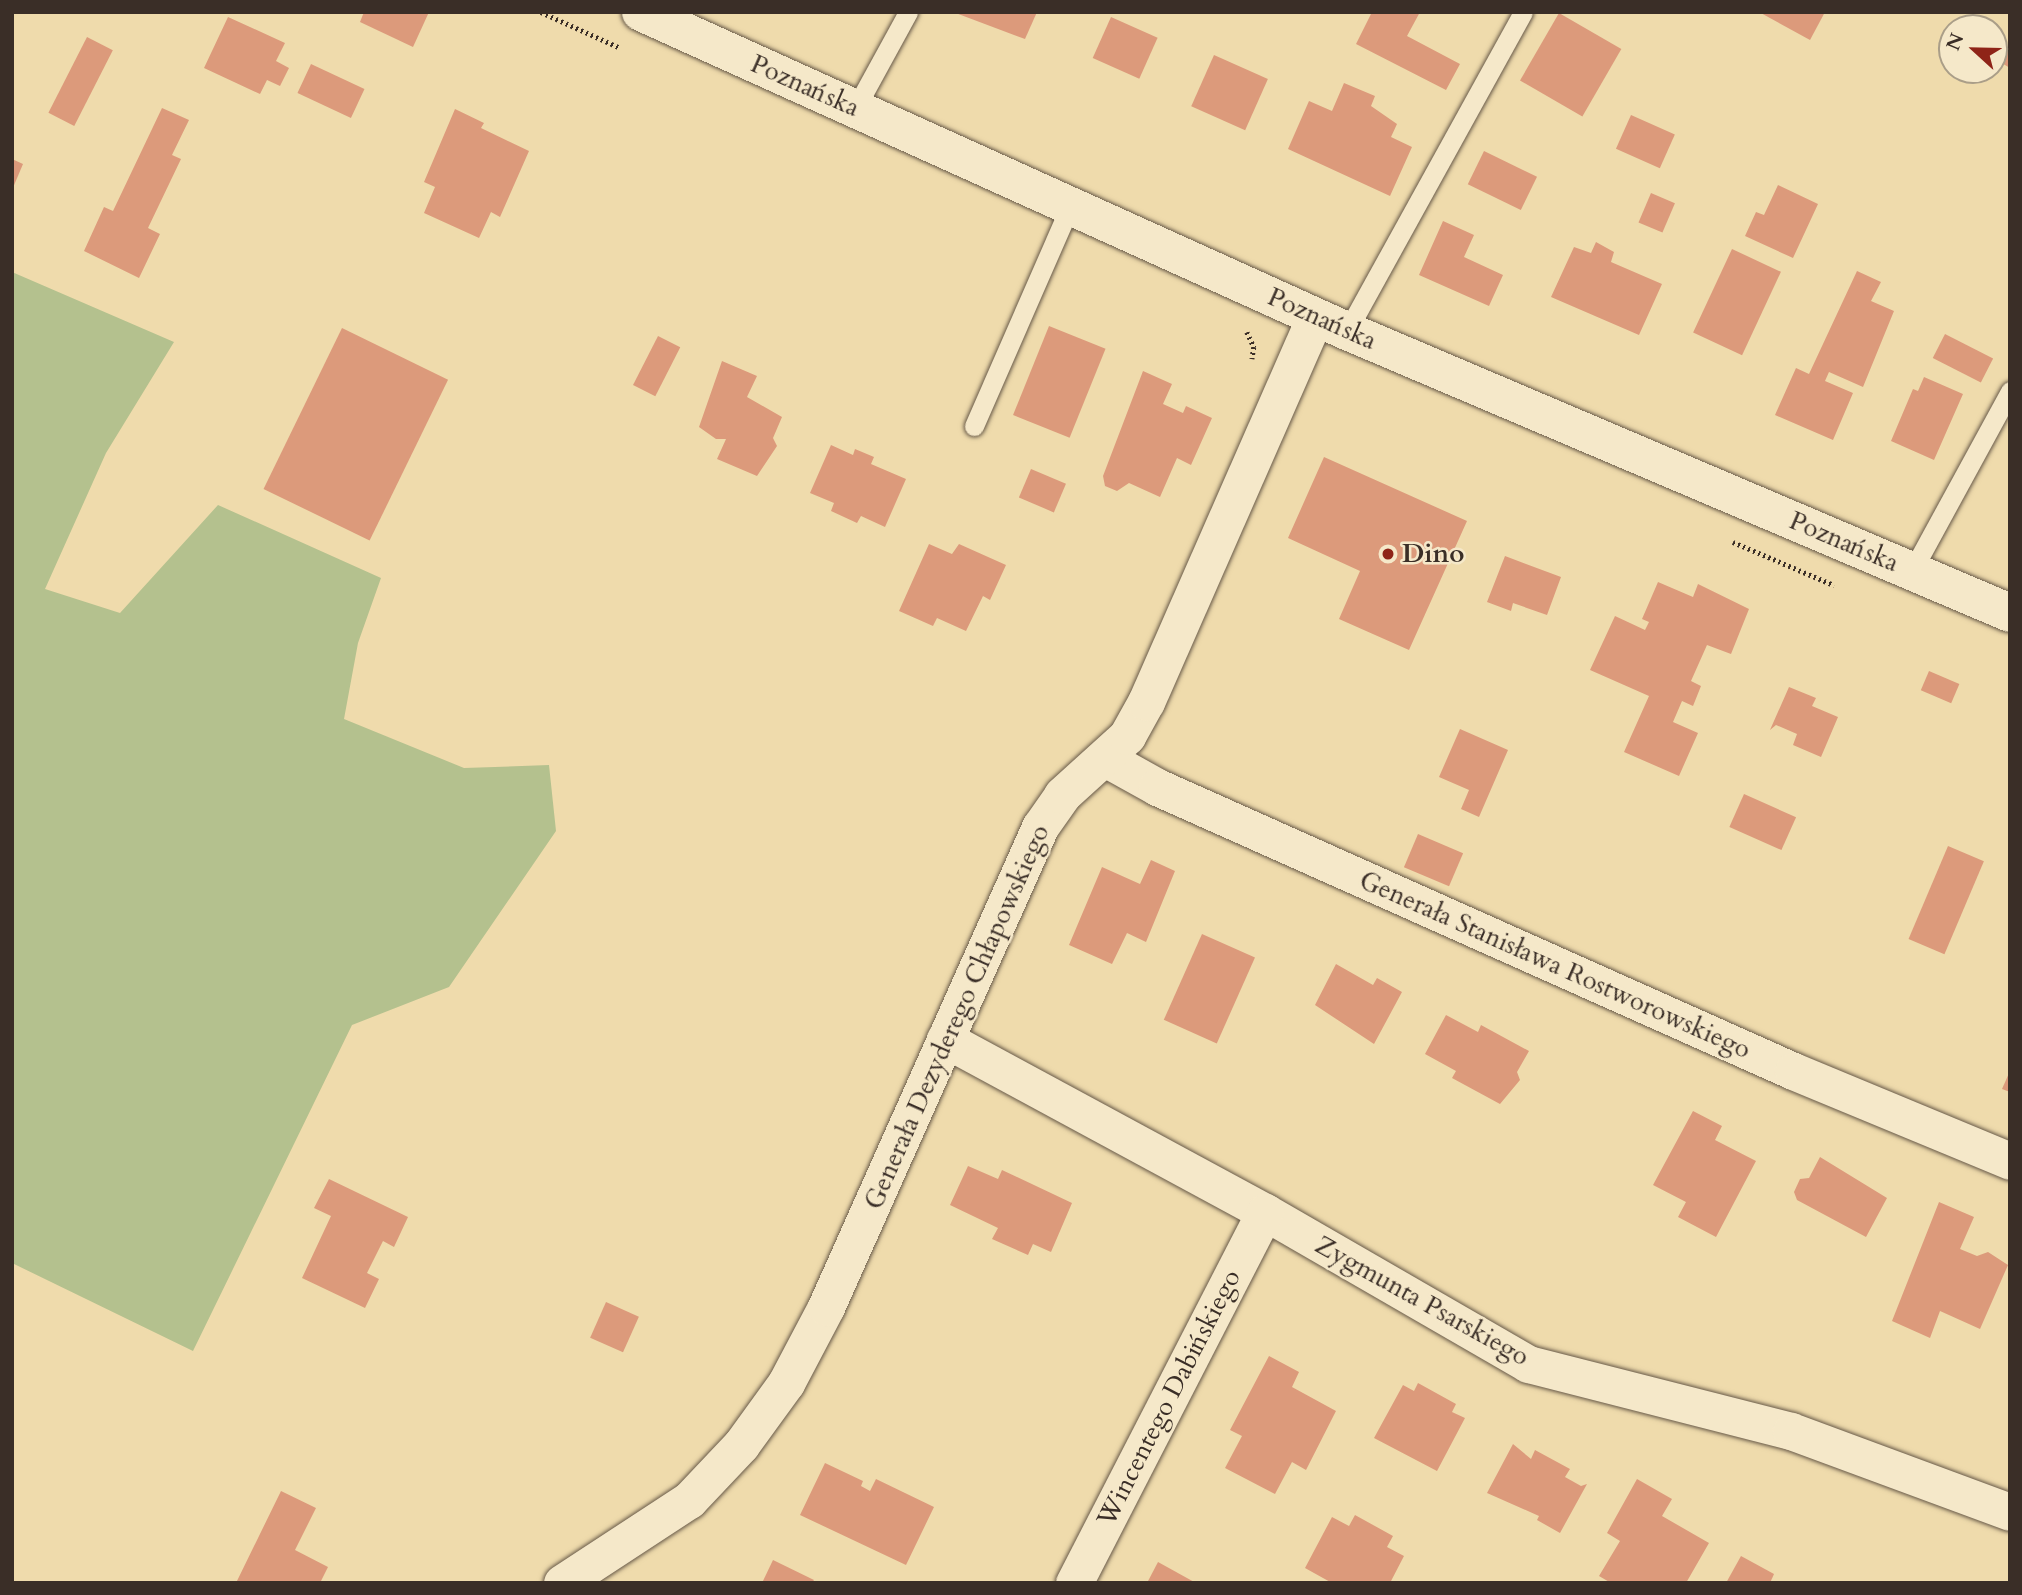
<!DOCTYPE html>
<meta charset="utf-8">
<style>
body{margin:0}
#map{position:relative;width:2022px;height:1595px;overflow:hidden;background:#efdbac;font-family:Cardo,serif}
div>[style]{position:absolute}
.green>*{inset:0;background:#b4c18e}
.building>*{inset:0;background:#dc9a7b;transform-origin:0 0}
.path>*{height:4.5px;margin-top:-2.25px;transform-origin:0;background:repeating-linear-gradient(90deg,#3a2e27 0 2px,transparent 0 5.5px)}
.roads{filter:drop-shadow(0 0 2px #675948) drop-shadow(0 0 2px #675948)}
.service>*{height:19px;margin:-9.5px;padding:0 9.5px;transform-origin:9.5px;border-radius:9.5px;background:#f5e8c9}
.minor>*{height:37px;margin:-18.5px;padding:0 18.5px;transform-origin:18.5px;border-radius:18.5px;background:#f5e8c9}
.tertiary>*{height:38px;margin:-19px;padding:0 19px;transform-origin:19px;border-radius:19px;background:#f5e8c9}
.dots>*{width:19px;height:19px;translate:-50% -50%;box-sizing:border-box;border:4px solid #f5e8c9;border-radius:50%}
span{translate:-50% -50%;white-space:nowrap;text-align:center;line-height:1.15;-webkit-text-stroke:5px #f5e8c9;paint-order:stroke}
.street-label{font-size:26px;color:#3a2e27}
.poi-label{font-size:26px;color:#3a2e27;font-weight:700}
.left{translate:0 -50%;text-align:left}
.frame{position:absolute;inset:0;border:14px solid #3a2e27;pointer-events:none}
.north{position:absolute;left:1938px;top:14px;width:70px;height:70px;box-sizing:border-box;background:#f5e8c9;border:2px solid #aa9e88;border-radius:50%;rotate:292deg;font-size:19px;font-weight:700;line-height:28px;text-align:center;color:#3a2e27}
.north::after{content:'';display:block;margin:auto;width:24px;height:32px;background:#8f2418;clip-path:polygon(50% 0,100% 100%,50% 72%,0 100%)}
</style>
<div id="map">
<div class="green">
<i style="clip-path:polygon(12px 272px,174px 342px,106px 453px,45px 589px,120px 613px,218px 505px,381px 578px,358px 643px,344px 719px,464px 768px,549px 765px,556px 831px,449px 987px,352px 1025px,193px 1351px,12px 1263px)"></i>
</div>
<div class="building">
<i style="clip-path:polygon(364px 12px,429px 12px,413px 47px,360px 22px)"></i>
<i style="clip-path:polygon(953px 12px,1037px 12px,1025px 39px)"></i>
<i style="clip-path:polygon(1372px 12px,1420px 12px,1407px 36px,1460px 64px,1446px 90px,1356px 44px)"></i>
<i style="clip-path:polygon(1759px 12px,1825px 12px,1810px 40px)"></i>
<i style="left:1559px;top:13px;width:72px;height:78px;rotate:30deg"></i>
<i style="clip-path:polygon(228px 17px,285px 43px,276px 61px,289px 68px,280px 86px,267px 80px,260px 94px,204px 68px)"></i>
<i style="left:1111px;top:17px;width:51px;height:45px;rotate:24deg"></i>
<i style="left:87px;top:37px;width:29px;height:85px;rotate:27deg"></i>
<i style="clip-path:polygon(2010px 44px,2010px 68px,2000px 62px)"></i>
<i style="left:1214px;top:55px;width:59px;height:56px;rotate:24deg"></i>
<i style="left:311px;top:64px;width:59px;height:32px;rotate:25deg"></i>
<i style="clip-path:polygon(1344px 83px,1375px 96px,1371px 106px,1397px 124px,1391px 137px,1412px 147px,1390px 196px,1288px 149px,1309px 101px,1332px 111px)"></i>
<i style="clip-path:polygon(162px 108px,189px 120px,172px 155px,181px 159px,148px 228px,160px 234px,139px 278px,84px 251px,104px 207px,113px 211px)"></i>
<i style="clip-path:polygon(455px 109px,484px 123px,481px 128px,529px 151px,500px 217px,491px 212px,479px 238px,424px 213px,435px 187px,424px 182px)"></i>
<i style="left:1631px;top:115px;width:48px;height:37px;rotate:24deg"></i>
<i style="left:1484px;top:151px;width:59px;height:37px;rotate:26deg"></i>
<i style="clip-path:polygon(12px 159px,23px 164px,12px 190px)"></i>
<i style="clip-path:polygon(1778px 185px,1818px 204px,1793px 258px,1745px 236px,1756px 212px,1764px 215px)"></i>
<i style="left:1651px;top:193px;width:26px;height:32px;rotate:23deg"></i>
<i style="clip-path:polygon(1443px 221px,1474px 235px,1464px 257px,1503px 275px,1489px 306px,1419px 275px)"></i>
<i style="clip-path:polygon(1596px 242px,1614px 252px,1611px 262px,1662px 284px,1639px 335px,1551px 297px,1574px 247px,1591px 253px)"></i>
<i style="left:1732px;top:249px;width:54px;height:92px;rotate:25deg"></i>
<i style="clip-path:polygon(1857px 271px,1881px 282px,1871px 301px,1894px 311px,1863px 387px,1829px 372px,1825px 381px,1853px 393px,1833px 440px,1775px 415px,1796px 368px,1809px 374px)"></i>
<i style="left:1049px;top:326px;width:61px;height:96px;rotate:22deg"></i>
<i style="left:342px;top:328px;width:118px;height:179px;rotate:26deg"></i>
<i style="left:1945px;top:334px;width:54px;height:27px;rotate:27deg"></i>
<i style="left:658px;top:336px;width:25px;height:55px;rotate:27deg"></i>
<i style="clip-path:polygon(722px 361px,757px 376px,747px 397px,782px 417px,773px 438px,777px 446px,757px 476px,717px 459px,726px 439px,716px 439px,699px 427px)"></i>
<i style="clip-path:polygon(1143px 371px,1172px 384px,1163px 404px,1183px 413px,1186px 406px,1212px 418px,1191px 465px,1177px 458px,1160px 497px,1129px 483px,1117px 491px,1105px 486px,1103px 476px)"></i>
<i style="clip-path:polygon(1924px 377px,1963px 394px,1934px 460px,1891px 441px,1913px 389px,1918px 391px)"></i>
<i style="clip-path:polygon(831px 445px,853px 455px,855px 449px,874px 457px,871px 464px,906px 479px,885px 527px,861px 516px,857px 523px,831px 511px,834px 503px,810px 493px)"></i>
<i style="clip-path:polygon(1324px 457px,1467px 521px,1409px 650px,1339px 619px,1360px 571px,1288px 538px)"></i>
<i style="left:1031px;top:469px;width:38px;height:31px;rotate:23deg"></i>
<i style="clip-path:polygon(929px 544px,952px 554px,959px 544px,1006px 565px,990px 600px,983px 596px,966px 631px,937px 618px,933px 626px,899px 611px)"></i>
<i style="clip-path:polygon(1505px 556px,1561px 577px,1547px 615px,1513px 603px,1511px 611px,1487px 602px)"></i>
<i style="clip-path:polygon(1658px 582px,1693px 597px,1698px 584px,1749px 609px,1731px 654px,1707px 645px,1691px 681px,1701px 686px,1693px 706px,1682px 701px,1673px 722px,1698px 733px,1679px 776px,1624px 752px,1649px 696px,1590px 670px,1615px 616px,1645px 630px,1649px 622px,1642px 619px)"></i>
<i style="left:1929px;top:671px;width:33px;height:21px;rotate:23deg"></i>
<i style="clip-path:polygon(1789px 687px,1816px 698px,1812px 706px,1838px 717px,1821px 757px,1793px 745px,1797px 734px,1776px 725px,1770px 730px)"></i>
<i style="clip-path:polygon(1460px 729px,1508px 750px,1479px 817px,1461px 809px,1469px 790px,1439px 777px)"></i>
<i style="left:1744px;top:794px;width:57px;height:36px;rotate:24deg"></i>
<i style="left:1418px;top:834px;width:49px;height:36px;rotate:23deg"></i>
<i style="left:1948px;top:846px;width:39px;height:101px;rotate:23deg"></i>
<i style="clip-path:polygon(1151px 860px,1175px 871px,1146px 942px,1127px 933px,1112px 964px,1069px 945px,1102px 867px,1140px 884px)"></i>
<i style="left:1202px;top:934px;width:58px;height:94px;rotate:24deg"></i>
<i style="clip-path:polygon(1336px 964px,1373px 985px,1377px 978px,1402px 992px,1374px 1044px,1315px 1005px)"></i>
<i style="clip-path:polygon(1446px 1015px,1478px 1032px,1481px 1025px,1529px 1051px,1517px 1072px,1520px 1080px,1500px 1104px,1452px 1078px,1456px 1071px,1425px 1054px)"></i>
<i style="clip-path:polygon(2010px 1071px,2010px 1092px,2002px 1089px)"></i>
<i style="clip-path:polygon(1693px 1111px,1722px 1126px,1715px 1140px,1756px 1161px,1716px 1237px,1678px 1217px,1686px 1202px,1653px 1185px)"></i>
<i style="clip-path:polygon(1820px 1157px,1887px 1198px,1866px 1237px,1797px 1200px,1794px 1192px,1800px 1179px,1809px 1178px)"></i>
<i style="clip-path:polygon(968px 1166px,998px 1179px,1002px 1170px,1072px 1203px,1051px 1252px,1033px 1244px,1028px 1255px,992px 1239px,998px 1228px,950px 1205px)"></i>
<i style="clip-path:polygon(329px 1179px,408px 1217px,394px 1247px,383px 1241px,367px 1273px,379px 1279px,365px 1308px,302px 1278px,331px 1216px,314px 1208px)"></i>
<i style="clip-path:polygon(1939px 1202px,1974px 1217px,1960px 1249px,1977px 1256px,1988px 1252px,2008px 1265px,1980px 1329px,1940px 1311px,1930px 1338px,1892px 1321px)"></i>
<i style="left:606px;top:1302px;width:36px;height:39px;rotate:24deg"></i>
<i style="clip-path:polygon(1269px 1356px,1299px 1372px,1292px 1387px,1336px 1411px,1306px 1470px,1292px 1462px,1275px 1494px,1225px 1468px,1242px 1436px,1230px 1430px)"></i>
<i style="clip-path:polygon(1418px 1383px,1456px 1404px,1452px 1412px,1465px 1418px,1437px 1471px,1374px 1438px,1403px 1385px,1414px 1391px)"></i>
<i style="clip-path:polygon(1513px 1444px,1531px 1459px,1535px 1450px,1570px 1469px,1565px 1477px,1581px 1486px,1587px 1484px,1560px 1533px,1537px 1520px,1539px 1516px,1487px 1493px)"></i>
<i style="clip-path:polygon(825px 1463px,863px 1481px,861px 1486px,870px 1491px,876px 1479px,934px 1507px,906px 1565px,800px 1515px)"></i>
<i style="clip-path:polygon(1637px 1479px,1672px 1499px,1662px 1516px,1709px 1543px,1686px 1583px,1611px 1583px,1599px 1576px,1620px 1541px,1607px 1533px)"></i>
<i style="clip-path:polygon(281px 1491px,316px 1508px,295px 1550px,328px 1567px,320px 1583px,236px 1583px)"></i>
<i style="clip-path:polygon(1355px 1515px,1393px 1536px,1387px 1547px,1404px 1556px,1390px 1583px,1332px 1583px,1305px 1568px,1332px 1517px,1349px 1526px)"></i>
<i style="clip-path:polygon(1741px 1556px,1774px 1574px,1770px 1583px,1726px 1583px)"></i>
<i style="clip-path:polygon(773px 1560px,814px 1580px,812px 1583px,762px 1583px)"></i>
<i style="clip-path:polygon(1158px 1562px,1196px 1583px,1147px 1583px)"></i>
</div>
<div class="path">
<i style="left:541px;top:12px;width:85px;rotate:24.4deg"></i>
<i style="left:1247px;top:332px;width:17px;rotate:65deg"></i>
<i style="left:1254px;top:347px;width:12px;rotate:99deg"></i>
<i style="left:1733px;top:542px;width:110px;rotate:23.1deg"></i>
</div>
<div class="roads">
<div class="service">
<i style="left:855px;top:109px;width:111px;rotate:-61.3deg"></i>
<i style="left:1347px;top:331px;width:364px;rotate:-61.1deg"></i>
<i style="left:974px;top:426px;width:240px;rotate:-66.4deg"></i>
<i style="left:1912px;top:571px;width:205px;rotate:-61.4deg"></i>
</div>
<div class="minor">
<i style="left:1105px;top:758px;width:60px;rotate:29.1deg"></i>
<i style="left:1157px;top:787px;width:697px;rotate:24.06deg"></i>
<i style="left:1793px;top:1071px;width:235px;rotate:22.5deg"></i>
<i style="left:945px;top:1039px;width:364px;rotate:28.4deg"></i>
<i style="left:1265px;top:1212px;width:304px;rotate:30deg"></i>
<i style="left:1528px;top:1364px;width:271px;rotate:14.3deg"></i>
<i style="left:1791px;top:1431px;width:233px;rotate:20.3deg"></i>
<i style="left:562px;top:1583px;width:152px;rotate:-33.2deg"></i>
<i style="left:689px;top:1500px;width:76px;rotate:-46.6deg"></i>
<i style="left:741px;top:1445px;width:77px;rotate:-54deg"></i>
<i style="left:786px;top:1383px;width:86px;rotate:-62.2deg"></i>
<i style="left:826px;top:1307px;width:526px;rotate:-65.97deg"></i>
<i style="left:1040px;top:827px;width:39px;rotate:-55deg"></i>
<i style="left:1062px;top:795px;width:88px;rotate:-42.2deg"></i>
<i style="left:1127px;top:736px;width:39px;rotate:-61deg"></i>
<i style="left:1146px;top:702px;width:420px;rotate:-66.3deg"></i>
<i style="left:1074px;top:1583px;width:417px;rotate:-62.8deg"></i>
</div>
<div class="tertiary">
<i style="left:641px;top:12px;width:775px;rotate:24.32deg"></i>
<i style="left:1347px;top:331px;width:720px;rotate:23.04deg"></i>
</div>
</div>
<div class="dots">
<i style="left:1388px;top:554px;background:#8f2418"></i>
</div>
<div class="street-label">
<span style="left:805px;top:86px;rotate:24deg">Poznańska</span>
<span style="left:1322px;top:319px;rotate:24deg">Poznańska</span>
<span style="left:1844px;top:542px;rotate:23deg">Poznańska</span>
<span style="left:1555px;top:965px;rotate:24deg">Generała Stanisława Rostworowskiego</span>
<span style="left:957px;top:1017px;rotate:-66deg">Generała Dezyderego Chłapowskiego</span>
<span style="left:1422px;top:1301px;rotate:29deg">Zygmunta Psarskiego</span>
<span style="left:1169px;top:1398px;rotate:-63deg">Wincentego Dabińskiego</span>
</div>
<div class="poi-label">
<span class="left" style="left:1402px;top:554px">Dino</span>
</div>
<div class="frame"></div>
<div class="north">N</div>
</div>
